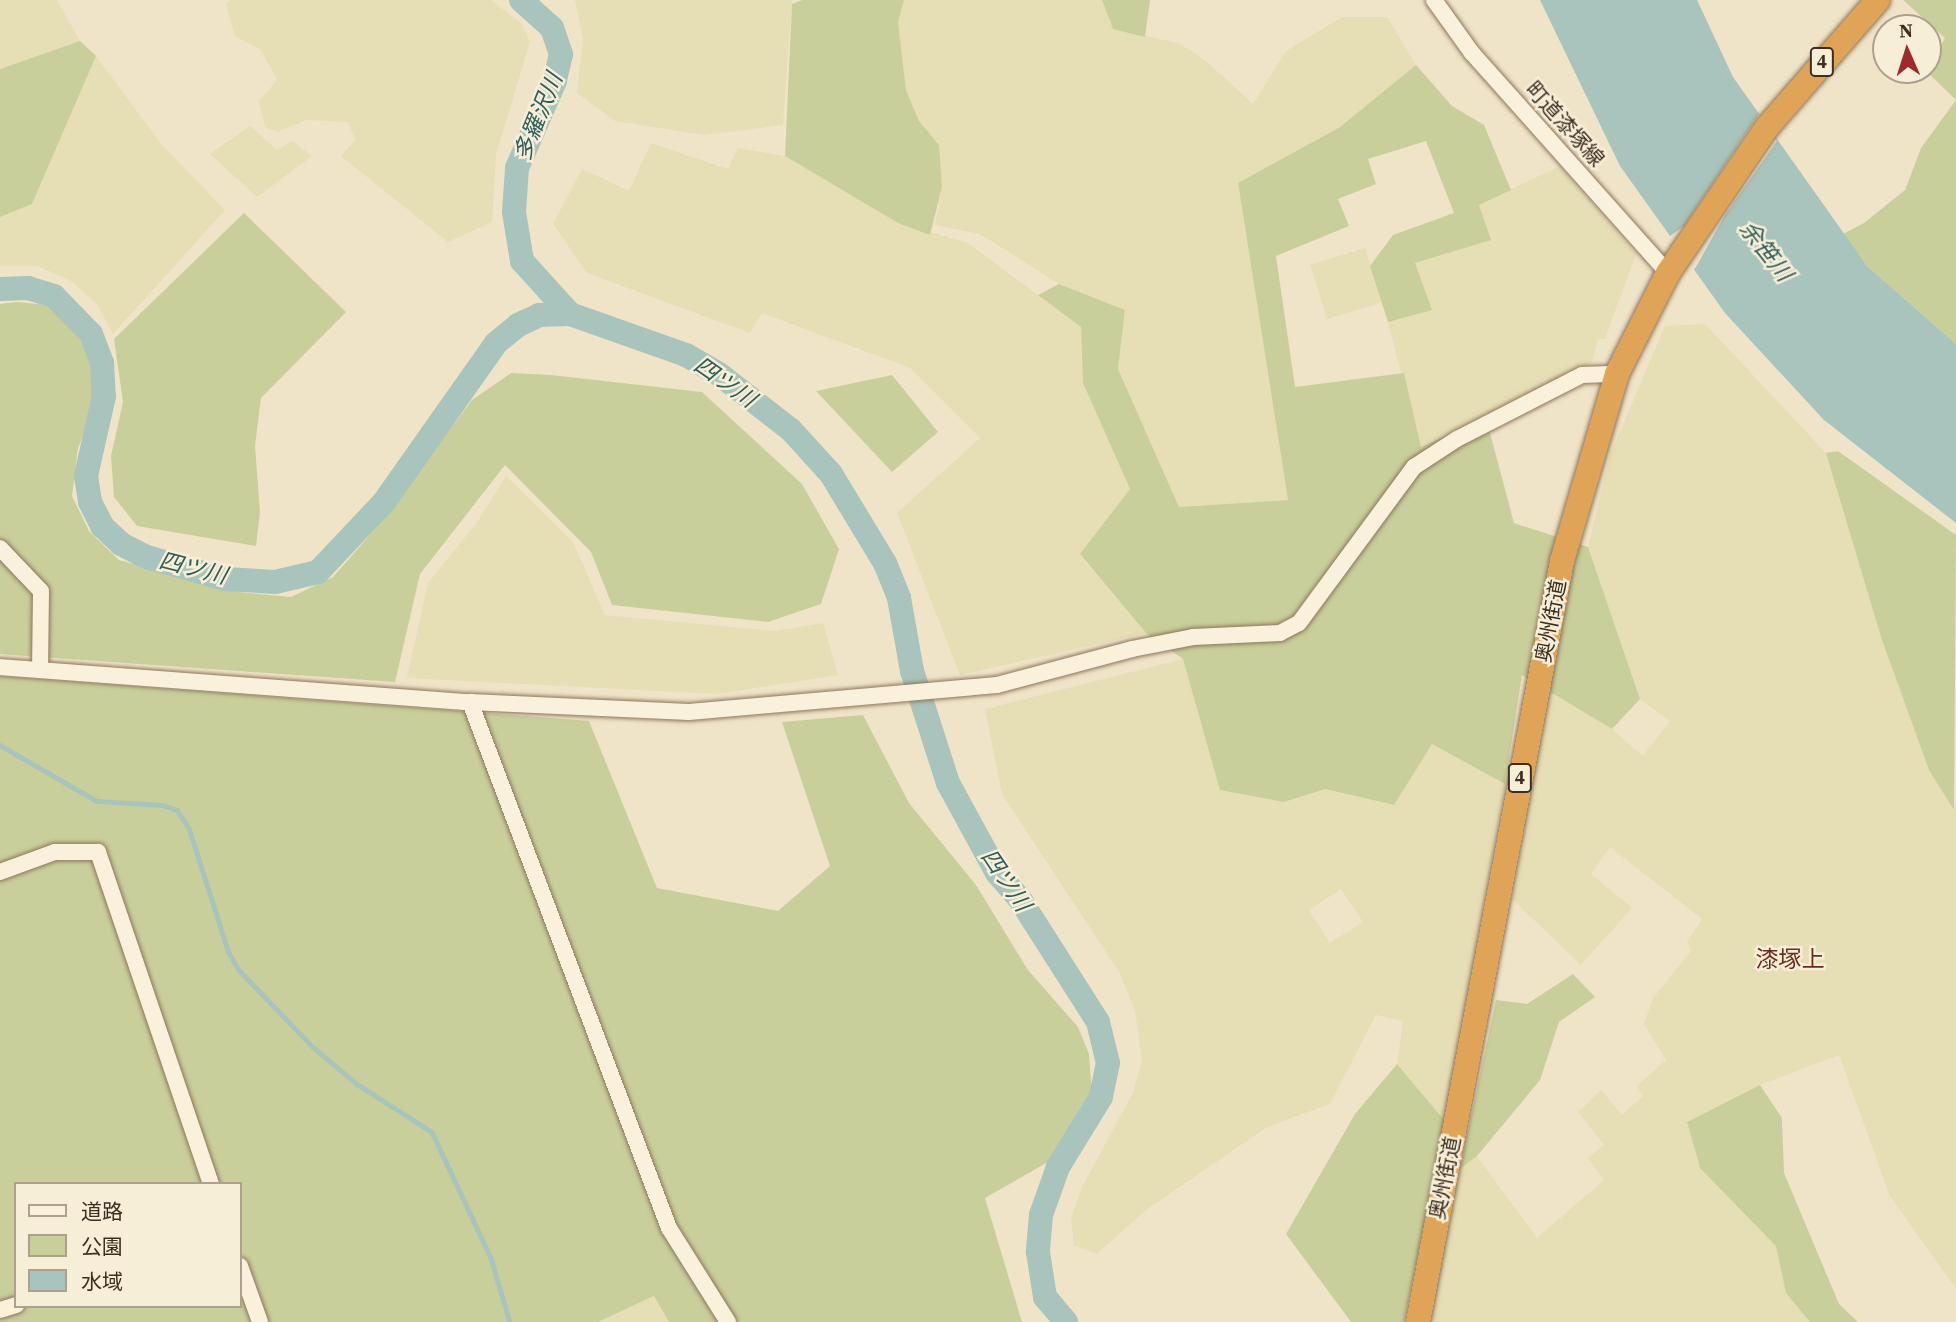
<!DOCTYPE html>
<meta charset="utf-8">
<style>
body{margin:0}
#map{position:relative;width:1956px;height:1322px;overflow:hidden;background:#f0e4c8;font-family:"Source Serif 4","Noto Sans JP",serif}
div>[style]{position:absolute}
.farmland>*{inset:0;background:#e6deb5;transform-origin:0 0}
.green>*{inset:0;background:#c9cf9b}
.water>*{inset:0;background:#a9c4bc}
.pier>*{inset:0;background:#f0e4c8}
.stream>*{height:4.5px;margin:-2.25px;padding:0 2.25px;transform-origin:2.25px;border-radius:2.25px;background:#a9c4bc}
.river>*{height:24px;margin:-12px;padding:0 12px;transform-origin:12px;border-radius:12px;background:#a9c4bc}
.roads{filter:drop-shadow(0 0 2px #8d765c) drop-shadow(0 0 2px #8d765c)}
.minor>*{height:16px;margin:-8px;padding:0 8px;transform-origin:8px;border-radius:8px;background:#faf1dc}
.highway>*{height:24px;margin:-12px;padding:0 12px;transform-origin:12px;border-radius:12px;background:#e0a458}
span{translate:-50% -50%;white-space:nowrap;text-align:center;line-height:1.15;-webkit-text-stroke:5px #f7eed8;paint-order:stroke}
.shield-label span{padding:2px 5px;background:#f7eed8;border:2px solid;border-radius:5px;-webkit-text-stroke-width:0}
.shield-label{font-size:19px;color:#3d2e20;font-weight:700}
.street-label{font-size:21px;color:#3d2e20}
.water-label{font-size:23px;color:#2f5d5a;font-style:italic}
.neighbourhood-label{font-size:23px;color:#6b2e1e}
.legend{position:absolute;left:14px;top:1182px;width:228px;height:126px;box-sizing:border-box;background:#f7eed8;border:2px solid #ada18e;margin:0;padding:9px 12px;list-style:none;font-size:21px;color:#3d2e20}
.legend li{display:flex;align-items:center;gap:14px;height:35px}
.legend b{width:35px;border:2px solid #ada18e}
.north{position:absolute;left:1872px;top:14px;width:70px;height:70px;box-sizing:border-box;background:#f7eed8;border:2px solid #ada18e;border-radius:50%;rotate:357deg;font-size:19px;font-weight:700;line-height:28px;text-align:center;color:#3d2e20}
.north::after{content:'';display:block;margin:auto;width:24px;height:32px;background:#9e2a2b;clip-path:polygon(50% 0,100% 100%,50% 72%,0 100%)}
</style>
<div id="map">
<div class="farmland">
<i style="clip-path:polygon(0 0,57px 0,80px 41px,0 69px)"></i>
<i style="clip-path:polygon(230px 0,491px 0,521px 23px,530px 42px,496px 155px,492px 222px,448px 242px,341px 156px,355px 140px,348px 122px,306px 120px,278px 132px,265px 127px,259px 101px,277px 80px,261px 50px,235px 36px,226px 4px)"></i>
<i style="clip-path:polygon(792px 0,783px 125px,704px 135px,615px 121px,577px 93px,583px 38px,575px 0)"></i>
<i style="clip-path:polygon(904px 0,1102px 0,1113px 29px,1178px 43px,1205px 60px,1253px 104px,1286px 51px,1342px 17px,1387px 17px,1416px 65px,1340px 127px,1238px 184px,1288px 500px,1179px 507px,1118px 369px,1125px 310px,1059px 284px,980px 234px,935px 225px,942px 187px,939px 145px,919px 121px,906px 90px,898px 22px)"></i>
<i style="clip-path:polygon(96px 56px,162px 145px,225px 210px,113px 334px,97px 304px,71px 281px,38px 266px,0 266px,0 217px,32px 204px)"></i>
<i style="clip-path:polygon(250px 126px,277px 150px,292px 141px,312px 156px,257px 197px,210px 154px)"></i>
<i style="clip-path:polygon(651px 143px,728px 169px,738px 148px,785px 156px,898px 223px,968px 243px,1081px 327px,1083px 383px,1130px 489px,1080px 555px,1146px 633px,960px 675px,897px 513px,980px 438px,910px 368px,762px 313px,750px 333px,587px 273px,553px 224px,582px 169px,629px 191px)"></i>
<i style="clip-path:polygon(1560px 166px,1636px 254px,1605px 339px,1598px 339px,1592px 362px,1420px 447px,1388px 322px,1431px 310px,1414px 263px,1490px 240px,1479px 205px)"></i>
<i style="left:1365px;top:248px;width:57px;height:57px;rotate:73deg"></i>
<i style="clip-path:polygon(1705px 324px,1826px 453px,1881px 637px,1954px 809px,1956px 804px,1956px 1289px,1890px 1196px,1839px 1055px,1760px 1085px,1687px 1122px,1700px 1168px,1777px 1246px,1786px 1293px,1810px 1322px,1429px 1322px,1460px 1169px,1477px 1156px,1537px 1238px,1604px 1180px,1588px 1158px,1604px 1145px,1578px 1112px,1601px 1090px,1622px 1115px,1643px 1096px,1637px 1086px,1666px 1060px,1644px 1024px,1653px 998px,1691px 951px,1687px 942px,1702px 919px,1610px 847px,1591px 874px,1632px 908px,1581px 965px,1512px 899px,1548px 691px,1612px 729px,1643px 756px,1670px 721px,1640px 699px,1588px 547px,1610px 455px,1665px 326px)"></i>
<i style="clip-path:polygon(506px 476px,573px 542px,605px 615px,775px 631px,823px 623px,838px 675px,717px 694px,407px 678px,428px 583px,478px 521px)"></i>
<i style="clip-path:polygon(evenodd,1183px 659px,1221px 790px,1284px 802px,1325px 789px,1393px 805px,1432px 744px,1505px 784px,1445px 1121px,1397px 1064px,1403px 1021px,1376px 1015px,1330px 1104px,1267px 1127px,1146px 1210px,1097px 1254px,1074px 1246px,1071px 1218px,1082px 1187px,1133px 1093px,1142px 1062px,1135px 1010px,1119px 972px,1002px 794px,985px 709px,1183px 659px,1341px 889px,1363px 922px,1330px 943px,1309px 910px,1341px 889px)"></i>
<i style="clip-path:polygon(655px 1296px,669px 1322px,598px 1322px)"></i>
</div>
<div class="green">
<i style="clip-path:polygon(802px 0,904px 0,898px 22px,906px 90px,919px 121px,939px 145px,942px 187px,930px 235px,898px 223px,785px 156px,792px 4px)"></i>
<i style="clip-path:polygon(1102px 0,1150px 0,1145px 37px,1113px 29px)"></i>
<i style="clip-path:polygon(1903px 0,1956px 0,1956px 344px,1867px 266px,1843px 234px,1864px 223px,1905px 190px,1921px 148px,1956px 100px,1926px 71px,1945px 38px)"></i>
<i style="clip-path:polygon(80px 41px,96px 56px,32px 204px,0 217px,0 69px)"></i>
<i style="clip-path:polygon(1416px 65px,1452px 106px,1484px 125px,1511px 190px,1479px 205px,1491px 240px,1415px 263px,1432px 310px,1388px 322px,1370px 266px,1393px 235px,1454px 213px,1426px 141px,1368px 159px,1376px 184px,1338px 199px,1349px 226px,1276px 256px,1295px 387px,1404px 373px,1421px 447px,1480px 420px,1490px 433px,1514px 523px,1588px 547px,1640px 699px,1612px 729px,1522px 675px,1505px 784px,1432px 744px,1394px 805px,1325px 789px,1284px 802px,1220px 790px,1183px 659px,1146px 633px,1080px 554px,1130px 489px,1083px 383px,1081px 327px,1038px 295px,1059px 284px,1125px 310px,1118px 369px,1179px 507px,1288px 500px,1238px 183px,1340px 127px)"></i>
<i style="clip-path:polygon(244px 213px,346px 312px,261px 398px,255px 446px,260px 512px,256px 546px,137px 526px,114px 497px,111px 456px,123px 402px,114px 339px)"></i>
<i style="clip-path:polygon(17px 302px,48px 305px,71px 326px,93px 361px,96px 405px,78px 448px,72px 496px,89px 531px,119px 560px,239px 592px,291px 597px,333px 577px,375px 529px,472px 400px,511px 373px,551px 375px,702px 392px,802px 484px,839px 549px,821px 604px,768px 622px,612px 605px,591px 552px,505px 465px,420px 574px,395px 682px,0 654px,0 304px)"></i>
<i style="clip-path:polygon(892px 375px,938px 432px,892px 472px,816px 391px)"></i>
<i style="clip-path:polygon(1838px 451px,1956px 535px,1954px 810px,1929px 770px,1881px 637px,1826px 453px)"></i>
<i style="clip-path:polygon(evenodd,0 676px,589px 721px,657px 888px,778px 911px,830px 866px,782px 722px,863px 715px,909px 803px,976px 885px,1028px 970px,1078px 1027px,1089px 1054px,1092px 1094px,1048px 1162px,985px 1198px,1022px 1322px,669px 1322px,654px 1296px,598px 1322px,0 1322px,0 676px,16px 1184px,240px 1184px,240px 1306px,16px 1306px,16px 1184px)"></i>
<i style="clip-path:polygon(1573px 974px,1595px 997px,1559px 1022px,1540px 1080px,1477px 1156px,1460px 1169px,1496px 1000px,1527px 1004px)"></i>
<i style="clip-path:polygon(1397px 1064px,1445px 1121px,1404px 1322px,1351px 1322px,1286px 1234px,1355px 1114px)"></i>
<i style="clip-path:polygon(1760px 1085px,1782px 1118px,1784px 1173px,1839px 1304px,1858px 1322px,1810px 1322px,1786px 1293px,1776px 1246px,1700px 1168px,1687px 1122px)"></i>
</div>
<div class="water">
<i style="clip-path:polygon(1540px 0,1697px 0,1733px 77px,1867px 266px,1956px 344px,1956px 523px,1824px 420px,1725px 313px,1620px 166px)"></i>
</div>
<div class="pier">
<i style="clip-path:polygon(1759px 114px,1777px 141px,1725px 215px,1692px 274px,1666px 239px,1684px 226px)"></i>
</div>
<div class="stream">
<i style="left:0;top:745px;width:112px;rotate:30deg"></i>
<i style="left:97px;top:801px;width:65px;rotate:3.5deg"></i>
<i style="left:162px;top:805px;width:16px;rotate:18deg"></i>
<i style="left:177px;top:810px;width:22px;rotate:56deg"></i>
<i style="left:189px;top:828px;width:131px;rotate:72.3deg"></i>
<i style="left:229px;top:953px;width:21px;rotate:59deg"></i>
<i style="left:240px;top:971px;width:104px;rotate:46.2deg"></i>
<i style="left:312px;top:1046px;width:59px;rotate:40.2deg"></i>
<i style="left:357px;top:1084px;width:89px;rotate:32.6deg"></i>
<i style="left:432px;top:1132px;width:139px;rotate:64.9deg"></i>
<i style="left:491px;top:1258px;width:67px;rotate:73.5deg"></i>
</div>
<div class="river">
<i style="left:521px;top:0;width:42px;rotate:42.1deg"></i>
<i style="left:552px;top:28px;width:28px;rotate:71deg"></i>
<i style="left:561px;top:54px;width:28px;rotate:103deg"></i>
<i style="left:555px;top:81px;width:95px;rotate:113.6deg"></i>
<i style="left:517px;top:168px;width:44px;rotate:93.9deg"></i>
<i style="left:514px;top:212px;width:50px;rotate:80.7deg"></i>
<i style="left:522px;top:261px;width:72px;rotate:47.8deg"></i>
<i style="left:0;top:289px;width:28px;rotate:-2deg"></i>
<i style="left:28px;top:288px;width:27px;rotate:17deg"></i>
<i style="left:54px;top:296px;width:53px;rotate:45.8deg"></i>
<i style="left:91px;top:334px;width:31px;rotate:69deg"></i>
<i style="left:102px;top:363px;width:33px;rotate:87deg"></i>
<i style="left:104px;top:396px;width:82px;rotate:102.7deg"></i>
<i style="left:86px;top:476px;width:26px;rotate:81deg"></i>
<i style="left:90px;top:502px;width:27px;rotate:63deg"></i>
<i style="left:102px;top:526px;width:26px;rotate:43deg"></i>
<i style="left:121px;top:544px;width:29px;rotate:27deg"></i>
<i style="left:147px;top:557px;width:81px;rotate:15.8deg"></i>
<i style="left:225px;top:579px;width:50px;rotate:3.4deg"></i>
<i style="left:275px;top:582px;width:44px;rotate:-13.1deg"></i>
<i style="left:318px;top:572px;width:96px;rotate:-46.7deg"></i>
<i style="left:384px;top:502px;width:194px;rotate:-54.8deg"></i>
<i style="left:496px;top:343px;width:28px;rotate:-39deg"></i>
<i style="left:518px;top:325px;width:23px;rotate:-25deg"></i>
<i style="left:539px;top:315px;width:31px;rotate:-2deg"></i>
<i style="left:570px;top:314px;width:123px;rotate:19.5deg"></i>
<i style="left:686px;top:355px;width:38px;rotate:30deg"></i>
<i style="left:719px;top:374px;width:91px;rotate:37.9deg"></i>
<i style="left:791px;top:430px;width:59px;rotate:47.7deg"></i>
<i style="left:831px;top:474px;width:104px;rotate:58.8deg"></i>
<i style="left:885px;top:563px;width:38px;rotate:68deg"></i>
<i style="left:899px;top:598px;width:74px;rotate:79.9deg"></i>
<i style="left:912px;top:671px;width:118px;rotate:72.2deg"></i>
<i style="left:948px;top:783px;width:102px;rotate:61.4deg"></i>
<i style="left:997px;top:873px;width:37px;rotate:49deg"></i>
<i style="left:1021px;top:901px;width:143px;rotate:57.5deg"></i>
<i style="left:1098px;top:1022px;width:42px;rotate:76.3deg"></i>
<i style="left:1108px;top:1063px;width:35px;rotate:102deg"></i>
<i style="left:1101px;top:1097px;width:82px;rotate:121.6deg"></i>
<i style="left:1058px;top:1167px;width:51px;rotate:109.5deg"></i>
<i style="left:1041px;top:1215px;width:37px;rotate:95deg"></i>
<i style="left:1038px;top:1252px;width:46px;rotate:81.2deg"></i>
<i style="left:1045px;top:1297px;width:33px;rotate:50deg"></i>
</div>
<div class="roads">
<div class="minor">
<i style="left:1434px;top:0;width:65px;rotate:54.4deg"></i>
<i style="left:1472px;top:53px;width:295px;rotate:48.3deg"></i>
<i style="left:0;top:548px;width:59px;rotate:46.4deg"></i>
<i style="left:41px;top:591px;width:79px;rotate:90.7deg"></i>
<i style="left:0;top:667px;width:471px;rotate:4.3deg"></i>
<i style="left:470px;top:702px;width:219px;rotate:2.6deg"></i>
<i style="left:689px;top:712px;width:309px;rotate:-5deg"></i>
<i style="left:997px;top:685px;width:140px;rotate:-14.9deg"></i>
<i style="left:1132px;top:649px;width:62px;rotate:-11.1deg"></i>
<i style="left:1193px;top:637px;width:87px;rotate:-2.6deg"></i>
<i style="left:1280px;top:633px;width:21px;rotate:-28deg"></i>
<i style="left:1299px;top:623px;width:194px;rotate:-53.6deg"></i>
<i style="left:1414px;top:467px;width:51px;rotate:-33.1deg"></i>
<i style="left:1457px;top:439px;width:140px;rotate:-27.1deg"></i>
<i style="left:1582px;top:375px;width:35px;rotate:-2deg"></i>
<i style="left:470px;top:702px;width:562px;rotate:69.28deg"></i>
<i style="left:669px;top:1228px;width:111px;rotate:57.9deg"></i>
<i style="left:0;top:872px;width:59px;rotate:-20deg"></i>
<i style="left:55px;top:852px;width:43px"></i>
<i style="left:98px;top:852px;width:351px;rotate:71.2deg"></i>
<i style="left:240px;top:1266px;width:59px;rotate:70.3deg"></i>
<i style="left:0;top:1310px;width:17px;rotate:-17deg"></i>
</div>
<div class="highway">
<i style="left:1418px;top:1322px;width:775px;rotate:-79.28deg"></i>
<i style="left:1562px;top:561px;width:195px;rotate:-73.6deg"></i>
<i style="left:1617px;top:374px;width:113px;rotate:-63.2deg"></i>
<i style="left:1668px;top:273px;width:178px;rotate:-55.8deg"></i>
<i style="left:1768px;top:126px;width:167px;rotate:-48.9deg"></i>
</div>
</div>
<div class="shield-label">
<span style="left:1822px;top:62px">4</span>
<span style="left:1520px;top:778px">4</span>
</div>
<div class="street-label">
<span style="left:1565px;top:124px;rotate:48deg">町道漆塚線</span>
<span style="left:1551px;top:621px;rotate:-79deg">奥州街道</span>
<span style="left:1445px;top:1178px;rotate:-79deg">奥州街道</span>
</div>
<div class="water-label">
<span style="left:538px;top:117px;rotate:-68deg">多羅沢川</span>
<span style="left:1766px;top:251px;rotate:52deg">余笹川</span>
<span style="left:725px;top:382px;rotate:35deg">四ツ川</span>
<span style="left:193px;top:568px;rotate:14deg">四ツ川</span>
<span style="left:1006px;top:880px;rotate:56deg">四ツ川</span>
</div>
<div class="neighbourhood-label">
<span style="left:1790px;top:959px">漆塚上</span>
</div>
<ul class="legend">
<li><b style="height:9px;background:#faf1dc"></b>道路</li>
<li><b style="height:19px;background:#c9cf9b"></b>公園</li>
<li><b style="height:19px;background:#a9c4bc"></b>水域</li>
</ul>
<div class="north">N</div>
</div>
